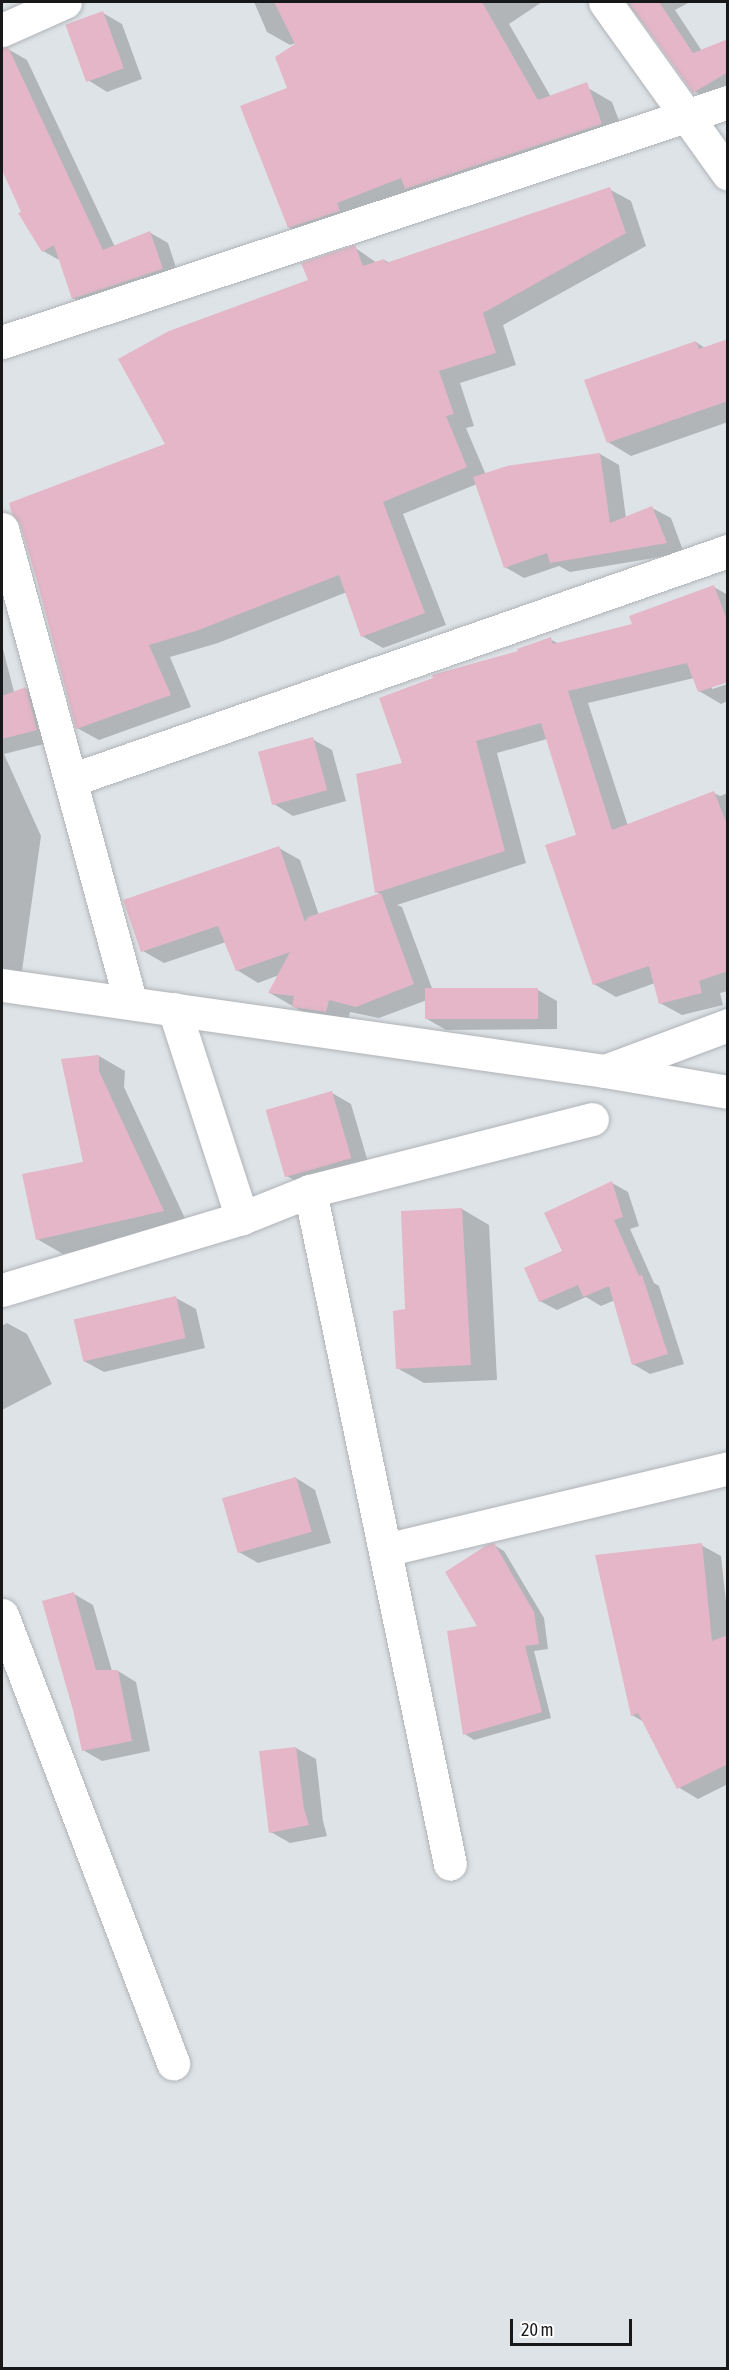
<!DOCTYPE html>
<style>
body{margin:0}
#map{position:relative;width:729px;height:2370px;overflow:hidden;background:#dee3e7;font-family:"Asap Condensed",sans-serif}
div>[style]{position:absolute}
.shadow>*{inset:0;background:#0003}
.building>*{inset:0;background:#e4b6c7;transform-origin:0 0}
.roads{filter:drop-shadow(0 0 2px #afb3b7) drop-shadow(0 0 2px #afb3b7)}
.street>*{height:33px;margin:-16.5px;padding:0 16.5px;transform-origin:16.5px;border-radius:16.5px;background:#fff}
.secondary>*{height:33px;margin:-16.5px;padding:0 16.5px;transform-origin:16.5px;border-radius:16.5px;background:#fff}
span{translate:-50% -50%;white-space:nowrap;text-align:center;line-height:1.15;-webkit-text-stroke:5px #fff;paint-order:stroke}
.frame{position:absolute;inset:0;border:3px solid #161819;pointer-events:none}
.scale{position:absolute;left:510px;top:2319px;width:122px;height:27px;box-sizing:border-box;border:3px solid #161819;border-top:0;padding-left:8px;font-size:18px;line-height:21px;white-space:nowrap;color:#161819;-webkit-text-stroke:4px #fff;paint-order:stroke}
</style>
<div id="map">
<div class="shadow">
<i style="clip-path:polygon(254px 2px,542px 2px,509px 24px,551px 97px,588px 88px,612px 102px,625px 137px,312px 240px,289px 227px,288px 88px,299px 42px,290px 45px,267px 32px)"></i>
<i style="clip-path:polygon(627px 2px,690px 2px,675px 10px,702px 51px,728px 40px,728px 97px,713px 103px,694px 91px)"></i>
<i style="clip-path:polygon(103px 13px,122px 24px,142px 79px,107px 92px,88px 80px)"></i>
<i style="clip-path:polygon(8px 49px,27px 60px,115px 247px,149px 232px,168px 243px,180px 280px,91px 309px,73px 298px,61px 261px,43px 251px,2px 166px,2px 52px)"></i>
<i style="clip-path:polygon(609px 189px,631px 201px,646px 246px,503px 325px,516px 365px,460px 383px,474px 426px,466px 428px,486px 475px,600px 454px,619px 465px,626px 518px,652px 508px,671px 518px,684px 553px,570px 572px,559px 566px,524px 578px,505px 567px,477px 484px,403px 514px,446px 625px,383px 648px,362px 636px,347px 592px,218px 643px,170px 657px,191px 707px,99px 740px,77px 728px,167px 445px,310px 281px,354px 247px,377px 263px,384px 260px,390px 263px)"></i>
<i style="clip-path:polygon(728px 340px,728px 422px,631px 456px,608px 442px,696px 342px,705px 348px)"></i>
<i style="clip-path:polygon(714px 587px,728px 595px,728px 680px,712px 686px,712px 689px,728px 684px,728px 701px,721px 704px,699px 691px,694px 678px,588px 703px,628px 826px,714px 793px,720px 796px,728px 793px,728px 991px,720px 993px,723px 1005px,682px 1015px,660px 1003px,655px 983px,616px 997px,594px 984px,578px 835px,547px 739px,497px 753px,526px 863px,397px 905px,402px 907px,433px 991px,538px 990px,557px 1001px,557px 1029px,446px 1030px,427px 1019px,427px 1000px,379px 1018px,350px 1012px,347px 1024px,315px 1019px,270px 993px,279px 975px,258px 983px,237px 970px,226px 942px,164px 963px,143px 951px,279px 848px,300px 860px,319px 915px,381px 895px,376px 892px,404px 764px,519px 652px,550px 639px,559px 644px,634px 625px)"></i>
<i style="clip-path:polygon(2px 645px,14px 692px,25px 688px,45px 700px,56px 741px,4px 754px,41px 836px,21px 978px,2px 981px)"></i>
<i style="clip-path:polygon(312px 739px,332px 750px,346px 801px,293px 816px,274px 804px)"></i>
<i style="clip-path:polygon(99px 1056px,125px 1071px,124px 1087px,188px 1225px,63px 1254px,37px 1239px,85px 1163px)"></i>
<i style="clip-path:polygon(332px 1093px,351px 1104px,370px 1169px,307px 1187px,287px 1176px)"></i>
<i style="clip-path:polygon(612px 1183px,628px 1192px,639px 1226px,630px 1229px,654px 1283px,659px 1286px,684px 1364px,650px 1374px,633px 1364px,615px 1300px,601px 1306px,586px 1297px,557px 1310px,540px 1301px,564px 1252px)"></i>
<i style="clip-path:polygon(462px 1209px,489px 1225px,497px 1380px,424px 1383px,397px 1368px,407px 1311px)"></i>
<i style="clip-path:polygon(176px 1298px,196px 1309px,205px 1348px,104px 1372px,84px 1361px)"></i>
<i style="clip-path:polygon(7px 1323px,27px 1334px,52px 1384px,2px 1410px,2px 1326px)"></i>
<i style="clip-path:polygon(296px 1478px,315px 1490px,331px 1543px,258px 1563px,239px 1552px)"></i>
<i style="clip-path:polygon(494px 1545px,504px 1551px,544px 1618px,548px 1649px,534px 1651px,551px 1718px,474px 1740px,465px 1734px)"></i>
<i style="clip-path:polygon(701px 1545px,721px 1556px,728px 1620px,728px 1784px,698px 1799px,678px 1787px,644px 1722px,632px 1715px)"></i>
<i style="clip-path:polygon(74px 1594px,93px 1605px,112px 1671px,118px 1671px,136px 1682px,150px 1751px,102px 1761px,83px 1750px)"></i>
<i style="clip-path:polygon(296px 1748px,316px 1759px,323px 1821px,327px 1836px,290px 1843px,271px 1832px)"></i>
</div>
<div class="building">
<i style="clip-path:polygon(274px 2px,482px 2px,538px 100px,587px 82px,602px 124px,405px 189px,401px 178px,337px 203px,340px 211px,288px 228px,240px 106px,287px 88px,275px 57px,295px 44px)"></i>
<i style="clip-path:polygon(628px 2px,659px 2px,693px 53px,728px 39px,728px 72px,693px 93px)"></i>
<i style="left:103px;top:11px;width:61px;height:40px;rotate:70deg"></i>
<i style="clip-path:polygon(8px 47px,103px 250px,150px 231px,163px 269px,72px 299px,54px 245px,42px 252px,18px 213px,21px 212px,2px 170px,2px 48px)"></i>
<i style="clip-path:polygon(610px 187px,626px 233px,483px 313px,496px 353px,439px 371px,454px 414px,446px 416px,467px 467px,383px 502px,425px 613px,361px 637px,339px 575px,196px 631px,149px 645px,171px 695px,76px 729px,37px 581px,20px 524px,12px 514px,9px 503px,165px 444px,118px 359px,169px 331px,308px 280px,301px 263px,355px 245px,363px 266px,384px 259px,386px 263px)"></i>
<i style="clip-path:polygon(728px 339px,728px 401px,607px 443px,584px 380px,696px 341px,699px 349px)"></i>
<i style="clip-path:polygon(600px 453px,610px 523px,652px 506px,667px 543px,550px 563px,547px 553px,504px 568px,473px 477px,507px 466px)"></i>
<i style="clip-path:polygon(714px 585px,728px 623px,728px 682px,698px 692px,687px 663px,568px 691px,612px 830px,714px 791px,728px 827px,728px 971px,699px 981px,702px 993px,659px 1004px,649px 966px,593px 985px,545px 845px,576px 835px,541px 723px,476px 741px,505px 851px,375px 893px,356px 774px,402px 763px,379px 698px,433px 678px,432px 675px,518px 651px,517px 649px,551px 637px,553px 644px,632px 624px,629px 616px)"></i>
<i style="clip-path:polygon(26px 687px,37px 730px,2px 739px,2px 696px)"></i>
<i style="left:313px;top:737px;width:55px;height:57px;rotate:75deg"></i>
<i style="clip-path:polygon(279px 846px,305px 922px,308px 917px,381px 893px,414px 984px,356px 1007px,329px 1000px,326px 1012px,292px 1007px,294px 996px,268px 993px,290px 952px,236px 971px,218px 926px,141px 952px,123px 900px)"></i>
<i style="left:538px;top:988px;width:31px;height:113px;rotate:90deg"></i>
<i style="clip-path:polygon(99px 1055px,99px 1071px,164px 1211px,36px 1240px,22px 1174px,83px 1162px,61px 1059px)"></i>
<i style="left:332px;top:1091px;width:70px;height:69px;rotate:74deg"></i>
<i style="clip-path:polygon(612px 1181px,623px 1217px,614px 1220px,639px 1276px,642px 1275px,668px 1354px,632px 1365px,609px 1286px,583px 1297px,578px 1285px,539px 1302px,524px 1268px,562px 1251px,544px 1213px)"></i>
<i style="clip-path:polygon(462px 1208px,471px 1365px,396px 1369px,393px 1311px,405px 1309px,401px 1211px)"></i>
<i style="left:176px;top:1296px;width:43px;height:105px;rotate:77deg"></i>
<i style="left:296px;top:1477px;width:57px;height:77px;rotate:74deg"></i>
<i style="clip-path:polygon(494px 1543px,534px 1612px,539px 1644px,525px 1646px,542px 1712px,463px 1735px,447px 1631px,477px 1626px,445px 1572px,487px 1545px)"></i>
<i style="clip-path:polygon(702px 1543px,712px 1641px,728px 1635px,728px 1764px,677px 1789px,638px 1713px,631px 1716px,595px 1555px)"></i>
<i style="clip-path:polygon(74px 1592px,96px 1670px,118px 1670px,132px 1741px,82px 1751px,73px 1710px,42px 1601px)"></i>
<i style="clip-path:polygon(296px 1747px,304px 1809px,309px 1825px,269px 1833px,259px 1751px)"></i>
</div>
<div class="roads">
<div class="street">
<i style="left:605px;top:2px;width:211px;rotate:54.4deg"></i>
<i style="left:2px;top:30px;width:69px;rotate:-24deg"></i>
<i style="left:2px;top:342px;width:765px;rotate:-18.29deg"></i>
<i style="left:2px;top:529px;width:491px;rotate:74.8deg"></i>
<i style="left:71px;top:780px;width:696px;rotate:-19.22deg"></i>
<i style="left:174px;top:1009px;width:220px;rotate:72deg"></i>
<i style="left:605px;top:1071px;width:125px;rotate:9.7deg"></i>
<i style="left:310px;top:1191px;width:687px;rotate:78.25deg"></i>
<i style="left:2px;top:1290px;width:251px;rotate:-16.7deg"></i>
<i style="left:242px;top:1218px;width:73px;rotate:-21.7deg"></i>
<i style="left:310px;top:1191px;width:291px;rotate:-14.3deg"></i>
<i style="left:385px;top:1550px;width:353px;rotate:-13.4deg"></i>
<i style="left:2px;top:1615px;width:480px;rotate:69.1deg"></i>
</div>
<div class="secondary">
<i style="left:2px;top:985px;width:609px;rotate:8.12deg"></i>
<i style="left:605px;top:1071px;width:131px;rotate:-20.5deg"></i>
</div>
</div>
<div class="frame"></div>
<div class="scale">20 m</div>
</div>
